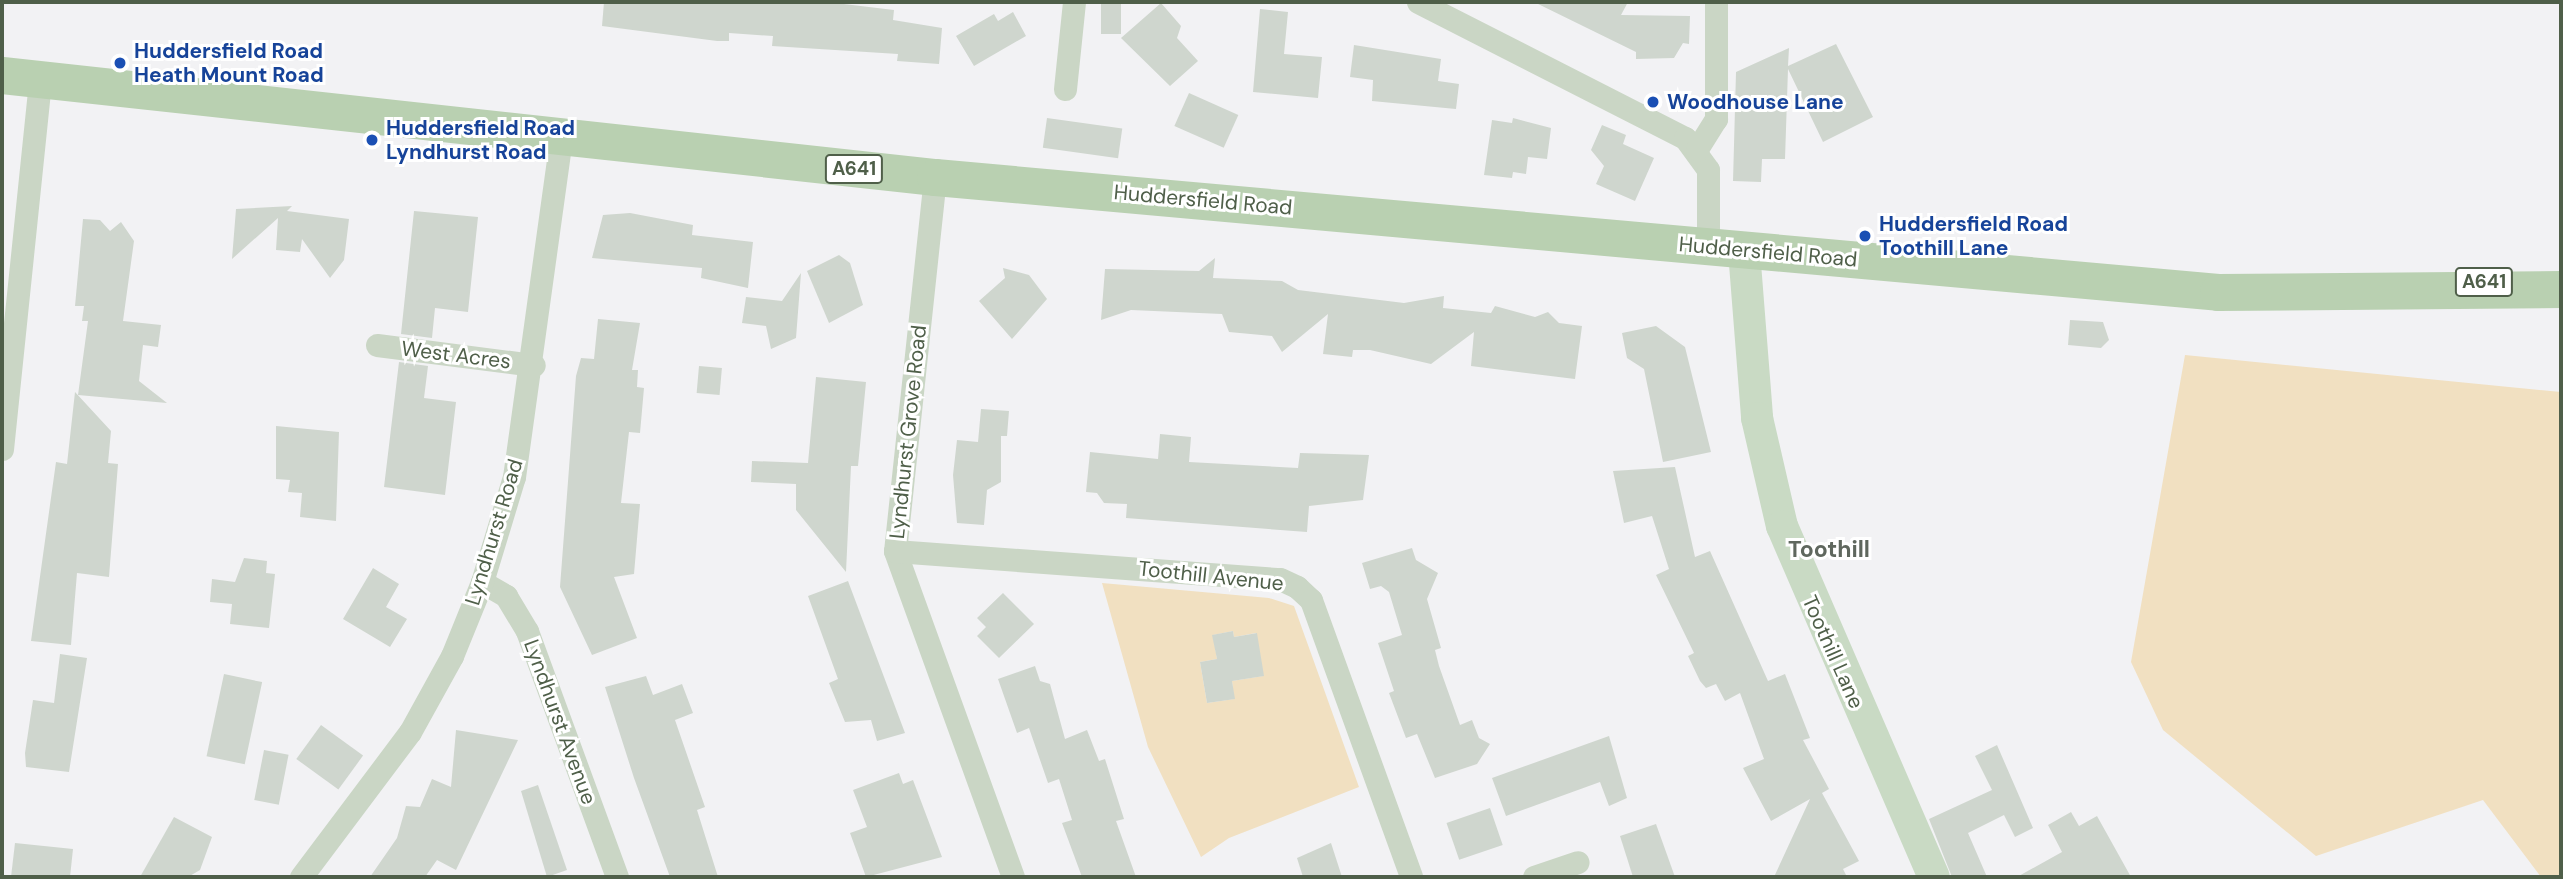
<!DOCTYPE html>
<style>
body{margin:0}
#map{position:relative;width:2563px;height:879px;overflow:hidden;background:#f2f2f4;font-family:"DM Sans",sans-serif}
div>[style]{position:absolute}
.green>*{inset:0;background:#f1e0c1}
.building>*{inset:0;background:#cfd6ce;transform-origin:0 0}
.street>*{height:23px;margin:-11.5px;padding:0 11.5px;transform-origin:11.5px;border-radius:11.5px;background:#cad6c5}
.secondary>*{height:32px;margin:-16px;padding:0 16px;transform-origin:16px;border-radius:16px;background:#c9dac4}
.primary>*{height:37px;margin:-18.5px;padding:0 18.5px;transform-origin:18.5px;border-radius:18.5px;background:#b9d0b1}
.dots>*{width:19px;height:19px;translate:-50% -50%;box-sizing:border-box;border:4px solid #fff;border-radius:50%}
span{translate:-50% -50%;white-space:nowrap;text-align:center;line-height:1.15;-webkit-text-stroke:6px #fff;paint-order:stroke}
.shield-label span{padding:2px 5px;background:#fff;border:2px solid;border-radius:5px;-webkit-text-stroke-width:0}
.shield-label{font-size:19px;color:#4f5f49;font-weight:700}
.transit-label{font-size:21px;color:#164399;font-weight:700}
.left{translate:0 -50%;text-align:left}
.street-label{font-size:21px;color:#4f5f49}
.neighbourhood-label{font-size:23px;color:#5f675e;font-weight:700}
.frame{position:absolute;inset:0;border:4px solid #4f5f49;pointer-events:none}
</style>
<div id="map">
<div class="green">
<i style="clip-path:polygon(2185px 355px,2561px 392px,2561px 877px,2541px 877px,2483px 800px,2316px 856px,2163px 730px,2131px 662px)"></i>
<i style="clip-path:polygon(evenodd,1102px 583px,1269px 598px,1294px 606px,1359px 787px,1229px 838px,1201px 857px,1148px 747px,1102px 583px,1233px 631px,1234px 637px,1256px 633px,1263px 676px,1232px 681px,1234px 699px,1207px 703px,1200px 662px,1217px 659px,1213px 635px,1233px 631px)"></i>
</div>
<div class="building">
<i style="clip-path:polygon(604px 2px,827px 2px,894px 10px,893px 20px,942px 28px,939px 64px,897px 61px,898px 54px,772px 46px,773px 36px,729px 33px,729px 41px,717px 41px,602px 26px)"></i>
<i style="left:1101px;top:2px;width:20px;height:32px"></i>
<i style="clip-path:polygon(1534px 2px,1628px 2px,1621px 15px,1690px 16px,1689px 44px,1683px 43px,1674px 58px,1636px 59px,1636px 52px)"></i>
<i style="clip-path:polygon(1161px 3px,1181px 26px,1177px 38px,1198px 61px,1170px 86px,1121px 38px)"></i>
<i style="clip-path:polygon(1260px 9px,1288px 12px,1284px 54px,1322px 57px,1318px 98px,1253px 92px)"></i>
<i style="clip-path:polygon(1013px 12px,1026px 36px,974px 66px,956px 36px,994px 14px,998px 21px)"></i>
<i style="clip-path:polygon(1836px 44px,1873px 117px,1823px 142px,1788px 69px,1785px 159px,1762px 159px,1761px 182px,1733px 181px,1736px 72px,1789px 48px,1788px 66px)"></i>
<i style="clip-path:polygon(1354px 45px,1441px 59px,1438px 81px,1459px 84px,1456px 109px,1372px 101px,1373px 80px,1350px 77px)"></i>
<i style="left:1189px;top:93px;width:54px;height:36px;rotate:24deg"></i>
<i style="left:1047px;top:118px;width:76px;height:30px;rotate:8deg"></i>
<i style="clip-path:polygon(1513px 118px,1551px 128px,1547px 159px,1528px 157px,1526px 174px,1513px 172px,1512px 178px,1484px 175px,1492px 120px,1512px 123px)"></i>
<i style="clip-path:polygon(1602px 125px,1626px 135px,1623px 144px,1654px 158px,1635px 201px,1596px 184px,1604px 166px,1591px 150px)"></i>
<i style="clip-path:polygon(292px 206px,287px 211px,349px 219px,344px 260px,330px 278px,302px 239px,300px 252px,276px 250px,278px 218px,232px 259px,236px 209px)"></i>
<i style="clip-path:polygon(414px 211px,478px 217px,468px 312px,435px 308px,432px 338px,401px 334px)"></i>
<i style="clip-path:polygon(630px 213px,693px 225px,692px 235px,753px 242px,748px 288px,701px 278px,702px 268px,592px 258px,603px 215px)"></i>
<i style="clip-path:polygon(83px 219px,100px 220px,110px 231px,121px 222px,134px 241px,123px 321px,161px 325px,158px 347px,143px 345px,139px 381px,167px 403px,78px 395px,88px 321px,82px 321px,84px 306px,75px 306px)"></i>
<i style="clip-path:polygon(839px 255px,850px 263px,863px 305px,829px 323px,807px 271px)"></i>
<i style="clip-path:polygon(1215px 258px,1213px 278px,1282px 281px,1298px 290px,1404px 303px,1444px 296px,1443px 308px,1491px 313px,1495px 306px,1535px 317px,1548px 312px,1559px 323px,1582px 326px,1575px 379px,1471px 366px,1474px 332px,1431px 364px,1370px 350px,1353px 350px,1352px 357px,1323px 354px,1328px 314px,1282px 352px,1272px 336px,1229px 332px,1222px 314px,1131px 310px,1101px 320px,1105px 269px,1199px 271px)"></i>
<i style="clip-path:polygon(1003px 268px,1029px 275px,1047px 299px,1012px 339px,979px 301px,1005px 278px)"></i>
<i style="clip-path:polygon(801px 273px,796px 338px,771px 349px,766px 326px,742px 323px,746px 297px,782px 301px)"></i>
<i style="clip-path:polygon(598px 319px,640px 323px,632px 370px,638px 370px,637px 387px,644px 388px,640px 433px,629px 432px,621px 503px,640px 504px,634px 574px,614px 577px,637px 638px,592px 655px,560px 587px,576px 376px,581px 358px,594px 359px)"></i>
<i style="clip-path:polygon(2070px 320px,2103px 322px,2109px 340px,2101px 348px,2068px 345px)"></i>
<i style="clip-path:polygon(1656px 326px,1685px 347px,1711px 452px,1663px 462px,1644px 369px,1627px 358px,1622px 333px)"></i>
<i style="clip-path:polygon(399px 362px,428px 366px,424px 398px,456px 402px,445px 495px,384px 487px)"></i>
<i style="left:699px;top:366px;width:23px;height:27px;rotate:5deg"></i>
<i style="clip-path:polygon(816px 377px,866px 382px,858px 466px,851px 466px,846px 572px,796px 510px,796px 484px,751px 482px,752px 461px,808px 463px)"></i>
<i style="clip-path:polygon(75px 392px,111px 431px,108px 463px,118px 464px,109px 577px,77px 573px,71px 645px,31px 641px,56px 462px,67px 464px)"></i>
<i style="clip-path:polygon(981px 409px,1009px 411px,1007px 436px,1001px 436px,1001px 482px,987px 490px,984px 525px,957px 523px,953px 475px,957px 440px,978px 442px)"></i>
<i style="clip-path:polygon(276px 426px,339px 432px,336px 521px,300px 517px,302px 493px,288px 492px,290px 480px,276px 479px)"></i>
<i style="clip-path:polygon(1160px 434px,1191px 437px,1189px 462px,1298px 468px,1300px 453px,1369px 455px,1363px 500px,1309px 506px,1307px 532px,1126px 518px,1127px 504px,1104px 503px,1097px 493px,1086px 492px,1090px 452px,1158px 459px)"></i>
<i style="clip-path:polygon(1675px 467px,1695px 557px,1710px 551px,1768px 681px,1785px 674px,1810px 738px,1803px 740px,1829px 789px,1822px 793px,1859px 861px,1843px 869px,1847px 877px,1774px 877px,1810px 799px,1771px 821px,1743px 768px,1764px 759px,1740px 693px,1725px 701px,1716px 684px,1706px 688px,1700px 681px,1688px 656px,1694px 653px,1656px 575px,1669px 569px,1652px 516px,1624px 523px,1613px 471px)"></i>
<i style="clip-path:polygon(1412px 548px,1416px 560px,1438px 573px,1427px 599px,1441px 648px,1435px 650px,1439px 666px,1460px 725px,1472px 720px,1479px 738px,1490px 744px,1477px 764px,1435px 778px,1417px 734px,1406px 738px,1389px 693px,1394px 691px,1378px 643px,1402px 635px,1389px 592px,1381px 586px,1370px 589px,1362px 563px)"></i>
<i style="clip-path:polygon(244px 558px,267px 561px,266px 573px,275px 574px,269px 628px,230px 624px,232px 604px,210px 602px,212px 579px,235px 582px)"></i>
<i style="clip-path:polygon(373px 568px,399px 584px,386px 607px,407px 619px,390px 647px,343px 619px)"></i>
<i style="clip-path:polygon(848px 581px,905px 733px,877px 741px,871px 720px,845px 722px,829px 683px,838px 679px,808px 596px)"></i>
<i style="clip-path:polygon(1003px 593px,1034px 624px,999px 658px,977px 636px,986px 627px,977px 618px)"></i>
<i style="clip-path:polygon(1233px 631px,1234px 637px,1257px 633px,1264px 676px,1232px 681px,1235px 699px,1207px 703px,1200px 662px,1217px 659px,1212px 635px)"></i>
<i style="clip-path:polygon(60px 654px,87px 658px,69px 772px,26px 767px,25px 753px,33px 700px,54px 703px)"></i>
<i style="clip-path:polygon(1035px 666px,1040px 681px,1050px 684px,1065px 739px,1087px 730px,1099px 761px,1105px 759px,1124px 819px,1116px 821px,1136px 877px,1082px 877px,1062px 823px,1072px 820px,1059px 779px,1048px 783px,1029px 728px,1017px 733px,998px 679px)"></i>
<i style="left:224px;top:674px;width:39px;height:84px;rotate:12deg"></i>
<i style="clip-path:polygon(646px 676px,653px 695px,682px 684px,693px 713px,675px 720px,705px 807px,697px 810px,718px 877px,670px 877px,634px 778px,605px 687px)"></i>
<i style="left:321px;top:725px;width:52px;height:42px;rotate:36deg"></i>
<i style="clip-path:polygon(456px 730px,518px 740px,456px 870px,437px 860px,425px 877px,370px 877px,397px 838px,406px 806px,420px 807px,432px 779px,451px 787px)"></i>
<i style="clip-path:polygon(1609px 736px,1627px 798px,1609px 806px,1600px 782px,1506px 816px,1492px 778px)"></i>
<i style="clip-path:polygon(1997px 745px,2033px 828px,2015px 837px,2004px 815px,1968px 833px,1987px 877px,1952px 877px,1929px 819px,1992px 790px,1975px 756px)"></i>
<i style="left:264px;top:750px;width:25px;height:51px;rotate:11deg"></i>
<i style="clip-path:polygon(899px 773px,903px 784px,913px 780px,942px 857px,866px 877px,850px 833px,867px 827px,853px 790px)"></i>
<i style="clip-path:polygon(538px 785px,567px 870px,547px 877px,521px 791px)"></i>
<i style="left:1490px;top:808px;width:39px;height:46px;rotate:71deg"></i>
<i style="clip-path:polygon(2071px 812px,2079px 826px,2097px 816px,2131px 877px,2017px 877px,2062px 852px,2048px 825px)"></i>
<i style="clip-path:polygon(174px 817px,212px 837px,200px 870px,188px 877px,140px 877px)"></i>
<i style="clip-path:polygon(1656px 824px,1675px 877px,1633px 877px,1620px 836px)"></i>
<i style="clip-path:polygon(15px 843px,73px 849px,70px 877px,11px 877px)"></i>
<i style="clip-path:polygon(1331px 843px,1342px 877px,1303px 877px,1297px 858px)"></i>
</div>
<div class="street">
<i style="left:1418px;top:2px;width:300px;rotate:27deg"></i>
<i style="left:1685px;top:138px;width:39px;rotate:54deg"></i>
<i style="left:1708px;top:170px;width:78px;rotate:90deg"></i>
<i style="left:1065px;top:89px;width:87px;rotate:-84.1deg"></i>
<i style="left:1697px;top:149px;width:36px;rotate:-58deg"></i>
<i style="left:1716px;top:119px;width:117px;rotate:-90deg"></i>
<i style="left:935px;top:177px;width:376px;rotate:96.1deg"></i>
<i style="left:895px;top:551px;width:347px;rotate:70.1deg"></i>
<i style="left:377px;top:345px;width:158px;rotate:7.3deg"></i>
<i style="left:2px;top:449px;width:371px;rotate:-84.1deg"></i>
<i style="left:895px;top:551px;width:386px;rotate:4.2deg"></i>
<i style="left:1280px;top:579px;width:19px;rotate:25deg"></i>
<i style="left:1297px;top:587px;width:19px;rotate:43deg"></i>
<i style="left:1311px;top:600px;width:294px;rotate:70.1deg"></i>
<i style="left:482px;top:582px;width:28px;rotate:30deg"></i>
<i style="left:506px;top:596px;width:41px;rotate:59deg"></i>
<i style="left:527px;top:631px;width:262px;rotate:69.9deg"></i>
<i style="left:301px;top:877px;width:181px;rotate:-53.1deg"></i>
<i style="left:410px;top:732px;width:87px;rotate:-61.1deg"></i>
<i style="left:452px;top:656px;width:80px;rotate:-67.9deg"></i>
<i style="left:482px;top:582px;width:110px;rotate:-73.1deg"></i>
<i style="left:514px;top:477px;width:341px;rotate:-82.1deg"></i>
<i style="left:1534px;top:877px;width:46px;rotate:-18.8deg"></i>
</div>
<div class="secondary">
<i style="left:1744px;top:251px;width:168px;rotate:85.5deg"></i>
<i style="left:1757px;top:418px;width:111px;rotate:77deg"></i>
<i style="left:1782px;top:526px;width:382px;rotate:66.6deg"></i>
</div>
<div class="primary">
<i style="left:2px;top:75px;width:939px;rotate:6.24deg"></i>
<i style="left:935px;top:177px;width:1288px;rotate:5.12deg"></i>
<i style="left:2218px;top:292px;width:343px;rotate:-0.5deg"></i>
</div>
<div class="dots">
<i style="left:120px;top:63px;background:#1a4fb4"></i>
<i style="left:1653px;top:102px;background:#1a4fb4"></i>
<i style="left:372px;top:140px;background:#1a4fb4"></i>
<i style="left:1865px;top:236px;background:#1a4fb4"></i>
</div>
<div class="shield-label">
<span style="left:854px;top:169px">A641</span>
<span style="left:2484px;top:282px">A641</span>
</div>
<div class="transit-label">
<span class="left" style="left:134px;top:63px">Huddersfield Road<br>Heath Mount Road</span>
<span class="left" style="left:1667px;top:102px">Woodhouse Lane</span>
<span class="left" style="left:386px;top:140px">Huddersfield Road<br>Lyndhurst Road</span>
<span class="left" style="left:1879px;top:236px">Huddersfield Road<br>Toothill Lane</span>
</div>
<div class="street-label">
<span style="left:1203px;top:200px;rotate:5deg">Huddersfield Road</span>
<span style="left:1768px;top:252px;rotate:5deg">Huddersfield Road</span>
<span style="left:456px;top:355px;rotate:7deg">West Acres</span>
<span style="left:908px;top:432px;rotate:-84deg">Lyndhurst Grove Road</span>
<span style="left:494px;top:532px;rotate:-73deg">Lyndhurst Road</span>
<span style="left:1211px;top:576px;rotate:6deg">Toothill Avenue</span>
<span style="left:1833px;top:652px;rotate:66deg">Toothill Lane</span>
<span style="left:560px;top:722px;rotate:70deg">Lyndhurst Avenue</span>
</div>
<div class="neighbourhood-label">
<span style="left:1829px;top:549px">Toothill</span>
</div>
<div class="frame"></div>
</div>
